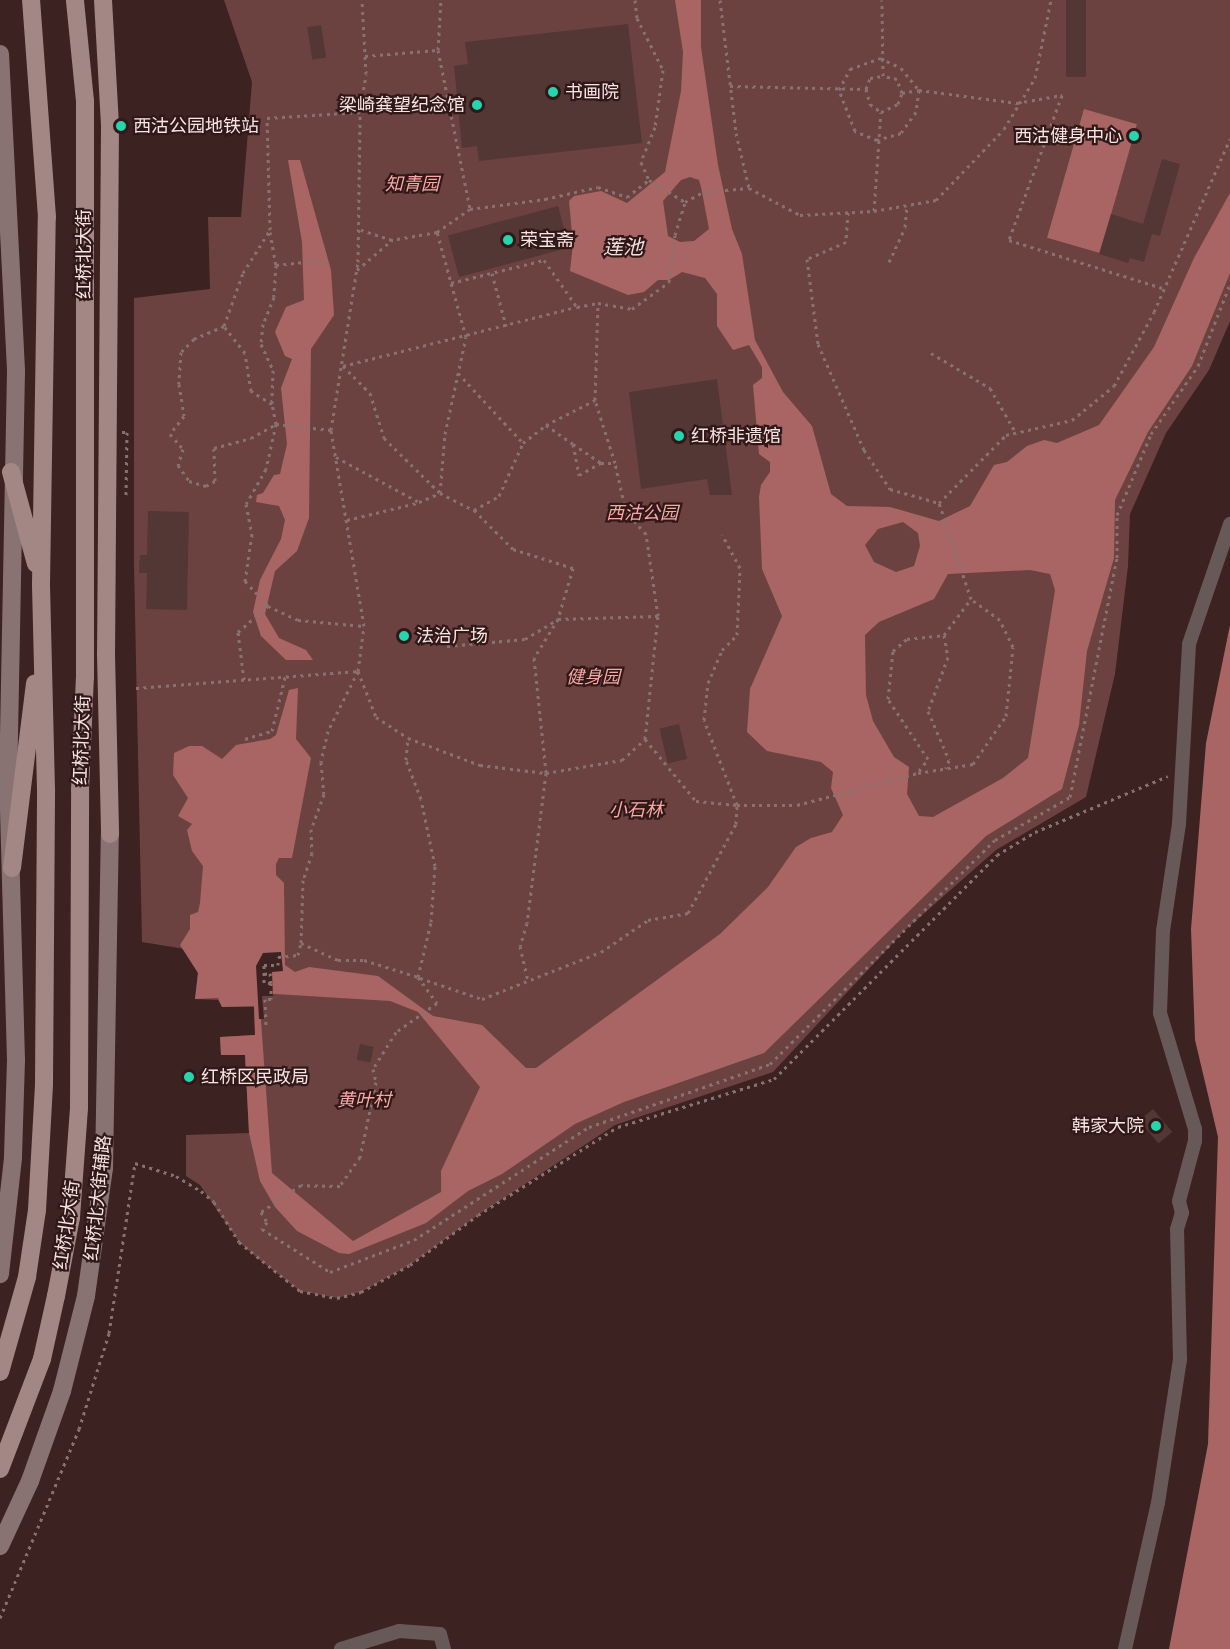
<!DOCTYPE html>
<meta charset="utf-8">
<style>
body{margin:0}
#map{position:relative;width:1230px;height:1649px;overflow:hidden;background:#3c2221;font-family:"Source Serif 4","Noto Sans SC",serif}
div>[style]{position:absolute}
.green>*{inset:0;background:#6c4240}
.water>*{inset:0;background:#a96563;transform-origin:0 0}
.pier>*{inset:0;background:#3c2221}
.building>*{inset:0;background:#533735;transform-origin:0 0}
.path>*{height:3px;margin-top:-1.5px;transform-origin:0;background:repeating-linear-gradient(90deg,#887271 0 3px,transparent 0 7.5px)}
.street>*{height:14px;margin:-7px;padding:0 7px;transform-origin:7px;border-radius:7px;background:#675958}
.secondary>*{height:18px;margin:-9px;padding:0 9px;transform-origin:9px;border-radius:9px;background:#897372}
.primary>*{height:18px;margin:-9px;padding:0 9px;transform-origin:9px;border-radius:9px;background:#a38785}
.dots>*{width:16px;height:16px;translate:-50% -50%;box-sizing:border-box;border:3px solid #311818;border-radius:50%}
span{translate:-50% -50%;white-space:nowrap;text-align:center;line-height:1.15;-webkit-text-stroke:4.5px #311818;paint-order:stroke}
.poi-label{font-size:18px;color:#f6e4e3}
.left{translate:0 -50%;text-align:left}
.right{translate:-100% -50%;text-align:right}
.park-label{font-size:18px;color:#f8a9a5;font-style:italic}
.street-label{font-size:18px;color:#f6e4e3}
.water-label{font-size:20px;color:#f4dfdd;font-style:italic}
</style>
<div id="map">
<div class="green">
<i style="clip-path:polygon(224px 0,1230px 0,1230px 321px,1209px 370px,1166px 433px,1130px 514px,1128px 566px,1115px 674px,1086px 797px,996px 850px,904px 931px,773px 1072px,615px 1125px,478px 1215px,410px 1265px,361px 1292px,337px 1298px,300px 1291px,256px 1257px,239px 1242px,200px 1185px,186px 1176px,186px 1135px,249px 1133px,245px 1055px,221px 1055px,220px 1037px,255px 1035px,254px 1007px,222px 1007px,218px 1000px,195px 999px,198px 973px,185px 949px,142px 942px,134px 566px,134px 298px,210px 289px,208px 217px,241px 217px,252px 82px)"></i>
</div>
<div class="water">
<i style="clip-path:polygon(evenodd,675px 0,701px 0,701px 47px,718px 165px,732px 229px,742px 254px,755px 340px,783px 392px,812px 426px,831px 494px,847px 506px,890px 507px,939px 521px,970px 506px,994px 465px,1007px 462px,1027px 446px,1044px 440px,1057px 443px,1099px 425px,1154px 347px,1194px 258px,1230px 193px,1230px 273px,1192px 366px,1148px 432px,1115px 500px,1114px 558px,1087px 651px,1079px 725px,1062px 789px,986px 836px,764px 1053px,624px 1102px,575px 1124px,502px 1174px,468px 1191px,426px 1223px,349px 1254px,339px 1253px,297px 1231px,275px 1207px,260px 1181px,249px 1133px,245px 1055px,221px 1055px,220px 1037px,255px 1035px,254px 1006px,222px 1007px,218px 998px,195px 999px,198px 973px,180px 945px,190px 929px,190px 915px,198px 912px,200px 903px,203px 866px,192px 851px,187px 830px,192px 824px,178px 816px,188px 798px,173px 775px,174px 753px,189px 746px,202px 746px,222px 759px,236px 745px,270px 739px,276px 735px,289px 690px,298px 688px,296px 739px,311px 758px,292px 858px,279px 858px,276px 864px,276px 875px,284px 883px,285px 965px,295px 972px,309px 967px,378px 976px,433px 1016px,482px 1025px,526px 1068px,536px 1068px,720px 934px,768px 887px,796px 847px,811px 838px,832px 832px,843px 815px,831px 788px,833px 772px,821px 762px,767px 751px,747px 732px,750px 689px,782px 616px,762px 569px,759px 497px,761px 485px,770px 472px,770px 462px,759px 454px,753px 385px,762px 378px,762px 367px,749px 345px,733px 350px,717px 326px,717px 294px,705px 278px,682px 272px,669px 280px,658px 280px,644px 292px,628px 295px,570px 271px,573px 244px,569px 201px,574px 196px,601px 191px,627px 203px,665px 172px,681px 91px,683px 52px,675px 0,690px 177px,699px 180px,701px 187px,709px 229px,694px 241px,680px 242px,668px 236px,663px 201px,681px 180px,690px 177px,675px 0,903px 522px,918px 533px,920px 546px,914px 566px,896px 572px,874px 562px,865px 545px,878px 529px,903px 522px,675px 0,1030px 570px,1050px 574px,1055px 590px,1028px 758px,1003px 778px,933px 817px,919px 816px,907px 794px,909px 767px,894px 757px,873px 721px,866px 695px,865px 635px,879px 622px,934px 599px,948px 574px,1030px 570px,675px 0,259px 993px,390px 1001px,418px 1012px,480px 1087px,441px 1171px,441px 1192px,353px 1241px,272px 1173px,259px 993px)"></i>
<i style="left:1084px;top:109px;width:55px;height:134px;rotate:16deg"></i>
<i style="clip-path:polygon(288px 160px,300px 160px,331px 270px,334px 315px,311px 349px,309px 518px,297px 551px,275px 571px,265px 614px,279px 638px,306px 650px,313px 660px,286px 660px,261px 636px,253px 612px,260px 580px,281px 539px,285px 520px,279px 506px,256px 502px,257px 495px,263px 493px,274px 475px,280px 474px,287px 444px,281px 388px,292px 359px,285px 356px,275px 332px,286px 307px,304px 300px,302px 242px)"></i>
<i style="clip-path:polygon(1230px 625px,1230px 1649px,1169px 1649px,1208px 1444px,1218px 1137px,1195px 1040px,1191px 929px,1206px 743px)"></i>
</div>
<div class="pier">
<i style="clip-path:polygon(281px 952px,283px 971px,272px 972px,273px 996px,262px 996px,264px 1019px,259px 1019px,256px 966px,263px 953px)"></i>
</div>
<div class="building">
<i style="left:1066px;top:0;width:20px;height:77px"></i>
<i style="clip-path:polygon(628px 24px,642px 143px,479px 161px,477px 146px,462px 148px,454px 66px,468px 64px,465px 42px)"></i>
<i style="left:321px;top:25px;width:33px;height:14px;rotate:81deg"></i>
<i style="clip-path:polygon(1162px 159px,1180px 164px,1160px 236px,1152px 234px,1144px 262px,1130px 258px,1128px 263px,1099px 254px,1111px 214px,1143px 224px)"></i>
<i style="left:558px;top:206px;width:43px;height:114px;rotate:75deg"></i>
<i style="clip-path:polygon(717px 379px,732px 495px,710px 495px,707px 479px,641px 489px,629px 392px)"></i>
<i style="clip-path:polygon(148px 511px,189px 512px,187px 610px,146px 609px,147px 573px,139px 573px,140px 555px,147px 555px)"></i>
<i style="left:679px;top:724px;width:36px;height:20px;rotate:77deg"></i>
<i style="left:360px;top:1044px;width:14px;height:16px;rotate:12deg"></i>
<i style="left:1153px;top:1109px;width:30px;height:18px;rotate:50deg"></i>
</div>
<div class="path">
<i style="left:635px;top:0;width:18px;rotate:84deg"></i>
<i style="left:637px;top:18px;width:58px;rotate:63.4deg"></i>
<i style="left:663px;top:70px;width:58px;rotate:98deg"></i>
<i style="left:655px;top:127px;width:38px;rotate:112deg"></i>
<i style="left:641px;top:162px;width:20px;rotate:66deg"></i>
<i style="left:649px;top:180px;width:42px;rotate:31.4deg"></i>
<i style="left:720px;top:0;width:134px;rotate:83.1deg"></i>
<i style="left:736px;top:133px;width:57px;rotate:76.7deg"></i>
<i style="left:749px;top:188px;width:58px;rotate:27.9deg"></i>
<i style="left:800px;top:215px;width:74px;rotate:-3.1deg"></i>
<i style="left:874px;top:211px;width:99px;rotate:-86deg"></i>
<i style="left:438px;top:50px;width:162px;rotate:78.6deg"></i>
<i style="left:365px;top:56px;width:73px;rotate:-4.7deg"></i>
<i style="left:438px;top:50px;width:50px;rotate:-86.6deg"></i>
<i style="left:880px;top:58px;width:23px;rotate:25deg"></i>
<i style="left:901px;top:68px;width:28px;rotate:51deg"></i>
<i style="left:919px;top:90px;width:22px;rotate:98deg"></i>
<i style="left:916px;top:112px;width:26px;rotate:126deg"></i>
<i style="left:901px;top:133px;width:25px;rotate:164deg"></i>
<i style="left:877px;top:140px;width:24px;rotate:-158deg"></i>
<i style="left:855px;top:131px;width:44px;rotate:-111.3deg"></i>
<i style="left:839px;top:90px;width:24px;rotate:-62deg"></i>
<i style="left:850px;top:69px;width:32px;rotate:-20deg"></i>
<i style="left:730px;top:86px;width:136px;rotate:1.3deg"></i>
<i style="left:866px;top:89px;width:12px;rotate:-70deg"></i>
<i style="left:870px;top:78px;width:13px;rotate:-9deg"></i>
<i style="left:883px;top:76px;width:76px;rotate:-90.8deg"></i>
<i style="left:866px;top:89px;width:16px;rotate:75deg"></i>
<i style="left:870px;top:104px;width:14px;rotate:36deg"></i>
<i style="left:881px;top:112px;width:19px;rotate:-25deg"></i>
<i style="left:898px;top:104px;width:12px;rotate:-70deg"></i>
<i style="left:902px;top:93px;width:15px;rotate:-110deg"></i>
<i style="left:897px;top:79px;width:14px;rotate:-168deg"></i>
<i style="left:902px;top:93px;width:17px;rotate:-10deg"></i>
<i style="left:919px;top:90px;width:99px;rotate:7.6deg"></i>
<i style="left:1017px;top:103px;width:46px;rotate:-10.1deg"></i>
<i style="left:1062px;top:95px;width:154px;rotate:110.1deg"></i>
<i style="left:1009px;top:240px;width:164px;rotate:17.4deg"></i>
<i style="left:874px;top:211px;width:63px;rotate:-10.1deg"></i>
<i style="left:936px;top:200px;width:98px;rotate:-46.2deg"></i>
<i style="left:1004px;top:129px;width:60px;rotate:-58.7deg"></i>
<i style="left:1035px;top:78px;width:80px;rotate:-78.4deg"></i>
<i style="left:848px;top:212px;width:30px;rotate:94deg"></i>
<i style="left:846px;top:242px;width:43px;rotate:156.4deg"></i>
<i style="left:807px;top:259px;width:86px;rotate:82.6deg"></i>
<i style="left:818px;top:344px;width:116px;rotate:66.5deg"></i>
<i style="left:864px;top:450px;width:47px;rotate:56.3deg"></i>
<i style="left:890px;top:489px;width:51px;rotate:15.9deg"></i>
<i style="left:270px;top:232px;width:34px;rotate:80deg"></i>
<i style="left:276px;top:265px;width:32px;rotate:94deg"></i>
<i style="left:274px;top:297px;width:29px;rotate:112deg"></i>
<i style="left:263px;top:324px;width:20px;rotate:96deg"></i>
<i style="left:261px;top:344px;width:29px;rotate:65deg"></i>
<i style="left:273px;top:370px;width:34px;rotate:92deg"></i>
<i style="left:437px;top:232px;width:40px;rotate:-34.9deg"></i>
<i style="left:470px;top:209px;width:76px;rotate:-7.6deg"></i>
<i style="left:545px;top:199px;width:54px;rotate:-12.8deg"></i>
<i style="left:598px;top:187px;width:31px;rotate:19deg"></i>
<i style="left:627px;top:197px;width:28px;rotate:-38deg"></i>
<i style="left:889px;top:262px;width:38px;rotate:-65deg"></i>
<i style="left:905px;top:227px;width:22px;rotate:-85deg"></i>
<i style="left:276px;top:265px;width:48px;rotate:-5.9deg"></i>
<i style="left:357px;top:270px;width:46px;rotate:-40.6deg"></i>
<i style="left:492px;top:273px;width:55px;rotate:75.2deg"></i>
<i style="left:451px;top:283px;width:96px;rotate:-13.9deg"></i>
<i style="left:544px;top:260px;width:57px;rotate:54.9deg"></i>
<i style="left:224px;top:326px;width:33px;rotate:157deg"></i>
<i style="left:194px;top:339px;width:18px;rotate:135deg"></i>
<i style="left:181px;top:352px;width:32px;rotate:94deg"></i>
<i style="left:179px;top:384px;width:32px;rotate:81deg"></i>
<i style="left:184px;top:416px;width:23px;rotate:128deg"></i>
<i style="left:170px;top:434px;width:20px;rotate:49deg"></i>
<i style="left:183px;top:449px;width:17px;rotate:107deg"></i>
<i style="left:178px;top:465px;width:19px;rotate:55deg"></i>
<i style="left:189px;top:481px;width:18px;rotate:16deg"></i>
<i style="left:206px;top:486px;width:10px;rotate:-29deg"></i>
<i style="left:215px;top:481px;width:33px;rotate:-92deg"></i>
<i style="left:214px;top:448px;width:38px;rotate:-15deg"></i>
<i style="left:251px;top:438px;width:29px;rotate:-29deg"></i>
<i style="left:931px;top:353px;width:69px;rotate:30.7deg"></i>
<i style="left:990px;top:388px;width:52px;rotate:60deg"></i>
<i style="left:343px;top:366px;width:241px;rotate:-14.2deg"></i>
<i style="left:577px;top:307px;width:21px;rotate:-11deg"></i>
<i style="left:598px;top:303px;width:35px;rotate:10deg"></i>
<i style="left:632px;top:309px;width:46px;rotate:-36.1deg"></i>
<i style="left:669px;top:282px;width:47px;rotate:-82.7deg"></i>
<i style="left:675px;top:235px;width:34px;rotate:-73deg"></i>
<i style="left:685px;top:202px;width:21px;rotate:-29deg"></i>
<i style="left:703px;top:192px;width:46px;rotate:-5deg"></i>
<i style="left:343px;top:366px;width:38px;rotate:45deg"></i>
<i style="left:370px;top:393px;width:47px;rotate:72.7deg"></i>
<i style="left:384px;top:438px;width:78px;rotate:44.5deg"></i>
<i style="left:440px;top:493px;width:38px;rotate:27deg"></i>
<i style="left:474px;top:510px;width:29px;rotate:-29deg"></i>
<i style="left:499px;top:496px;width:58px;rotate:-65.6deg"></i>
<i style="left:523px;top:443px;width:29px;rotate:-38deg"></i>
<i style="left:546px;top:425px;width:55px;rotate:-27deg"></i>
<i style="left:458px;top:373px;width:96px;rotate:47.1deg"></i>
<i style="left:276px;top:424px;width:46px;rotate:102.5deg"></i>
<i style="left:266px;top:469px;width:40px;rotate:119.7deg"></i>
<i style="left:246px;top:504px;width:31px;rotate:79deg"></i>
<i style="left:252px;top:534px;width:48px;rotate:98.5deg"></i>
<i style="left:245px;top:581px;width:34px;rotate:47deg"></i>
<i style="left:268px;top:606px;width:33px;rotate:25deg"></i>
<i style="left:298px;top:620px;width:66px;rotate:5.2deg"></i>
<i style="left:546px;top:425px;width:33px;rotate:35deg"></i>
<i style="left:573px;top:444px;width:32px;rotate:79deg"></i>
<i style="left:579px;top:475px;width:25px;rotate:-29deg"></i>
<i style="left:601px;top:463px;width:14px"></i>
<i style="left:331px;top:430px;width:55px;rotate:-173.8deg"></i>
<i style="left:276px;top:424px;width:20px;rotate:-101deg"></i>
<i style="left:272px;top:404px;width:25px;rotate:-148deg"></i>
<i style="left:251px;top:391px;width:38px;rotate:-99deg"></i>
<i style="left:245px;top:353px;width:34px;rotate:-128deg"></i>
<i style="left:224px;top:326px;width:56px;rotate:-70.3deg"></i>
<i style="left:243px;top:273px;width:51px;rotate:-57.9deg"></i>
<i style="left:270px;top:230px;width:112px;rotate:-91.5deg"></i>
<i style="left:267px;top:118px;width:93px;rotate:-3.7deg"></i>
<i style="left:122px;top:432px;width:5px"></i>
<i style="left:127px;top:432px;width:63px;rotate:90.9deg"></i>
<i style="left:573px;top:444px;width:34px;rotate:34deg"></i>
<i style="left:336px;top:457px;width:94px;rotate:28.5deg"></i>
<i style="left:419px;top:502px;width:23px;rotate:-23deg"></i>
<i style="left:440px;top:493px;width:59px;rotate:-85.2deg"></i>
<i style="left:445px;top:434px;width:99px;rotate:-77.8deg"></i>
<i style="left:466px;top:337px;width:109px;rotate:-105.4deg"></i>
<i style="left:437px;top:232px;width:46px;rotate:169.9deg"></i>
<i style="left:392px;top:240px;width:35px;rotate:-162deg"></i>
<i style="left:939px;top:503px;width:95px;rotate:-45.4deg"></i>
<i style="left:1006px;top:435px;width:68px;rotate:-12.8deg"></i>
<i style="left:1072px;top:420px;width:54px;rotate:-39deg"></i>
<i style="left:1114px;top:386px;width:84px;rotate:-61.6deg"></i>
<i style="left:1154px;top:312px;width:189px;rotate:-66.3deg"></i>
<i style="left:474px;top:510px;width:55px;rotate:45deg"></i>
<i style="left:513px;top:549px;width:63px;rotate:17.6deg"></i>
<i style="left:573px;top:568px;width:53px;rotate:106.4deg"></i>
<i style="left:558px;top:619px;width:46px;rotate:121.6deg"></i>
<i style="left:534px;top:658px;width:116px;rotate:84deg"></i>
<i style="left:546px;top:773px;width:151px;rotate:97.2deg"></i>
<i style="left:527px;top:923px;width:24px;rotate:107deg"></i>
<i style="left:520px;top:946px;width:37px;rotate:77deg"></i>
<i style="left:347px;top:520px;width:72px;rotate:-13.7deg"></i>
<i style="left:944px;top:635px;width:22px;rotate:80deg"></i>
<i style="left:948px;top:657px;width:58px;rotate:110.3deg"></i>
<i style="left:928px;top:711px;width:53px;rotate:66.8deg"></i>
<i style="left:949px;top:760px;width:9px;rotate:111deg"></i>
<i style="left:447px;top:646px;width:78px;rotate:-5.1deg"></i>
<i style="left:525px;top:639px;width:39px;rotate:-31deg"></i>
<i style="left:558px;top:619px;width:100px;rotate:-1.7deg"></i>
<i style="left:358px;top:671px;width:49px;rotate:68.6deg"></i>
<i style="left:376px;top:717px;width:38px;rotate:33deg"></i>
<i style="left:408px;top:738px;width:77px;rotate:20.6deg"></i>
<i style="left:480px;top:765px;width:66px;rotate:6.9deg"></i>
<i style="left:546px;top:773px;width:77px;rotate:-9.7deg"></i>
<i style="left:622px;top:760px;width:31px;rotate:-42deg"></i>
<i style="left:645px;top:739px;width:124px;rotate:-84deg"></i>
<i style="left:658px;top:616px;width:83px;rotate:-98.3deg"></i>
<i style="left:646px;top:534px;width:30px;rotate:-132deg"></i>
<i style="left:626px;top:512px;width:50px;rotate:-102.7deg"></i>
<i style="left:615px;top:463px;width:66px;rotate:-107.6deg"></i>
<i style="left:595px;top:400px;width:97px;rotate:-88.2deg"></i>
<i style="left:358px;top:671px;width:67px;rotate:116.6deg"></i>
<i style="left:328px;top:731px;width:32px;rotate:103deg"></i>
<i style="left:321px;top:762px;width:32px;rotate:85deg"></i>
<i style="left:324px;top:794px;width:37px;rotate:110deg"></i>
<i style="left:311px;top:829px;width:24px;rotate:88deg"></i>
<i style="left:312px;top:853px;width:28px;rotate:108deg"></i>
<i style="left:303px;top:880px;width:63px;rotate:91.8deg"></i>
<i style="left:301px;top:943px;width:41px;rotate:24.7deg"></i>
<i style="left:338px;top:960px;width:26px"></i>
<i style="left:364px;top:960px;width:57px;rotate:17.5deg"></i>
<i style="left:418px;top:977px;width:57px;rotate:-76.7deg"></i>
<i style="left:431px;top:922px;width:56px;rotate:-85.9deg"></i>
<i style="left:435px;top:866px;width:68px;rotate:-101.8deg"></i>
<i style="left:421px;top:799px;width:42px;rotate:-111deg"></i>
<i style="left:406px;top:760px;width:22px;rotate:-85deg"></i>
<i style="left:244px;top:680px;width:48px;rotate:-97.1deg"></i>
<i style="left:238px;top:632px;width:40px;rotate:-41deg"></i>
<i style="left:136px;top:688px;width:223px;rotate:-4.4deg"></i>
<i style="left:358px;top:671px;width:45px;rotate:-82.4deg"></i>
<i style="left:364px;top:626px;width:199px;rotate:-99.6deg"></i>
<i style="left:331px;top:430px;width:170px;rotate:-80.9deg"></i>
<i style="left:358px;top:262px;width:150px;rotate:-89.2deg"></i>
<i style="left:360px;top:112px;width:38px;rotate:-81deg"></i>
<i style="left:366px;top:74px;width:74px;rotate:-93.1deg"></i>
<i style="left:245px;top:739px;width:28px;rotate:-17deg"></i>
<i style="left:272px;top:731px;width:56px;rotate:-76.5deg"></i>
<i style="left:645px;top:739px;width:80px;rotate:50.6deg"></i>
<i style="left:696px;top:801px;width:41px;rotate:5.6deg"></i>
<i style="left:737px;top:805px;width:60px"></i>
<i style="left:797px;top:805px;width:125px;rotate:-14.8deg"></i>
<i style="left:918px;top:773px;width:56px;rotate:-9.3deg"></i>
<i style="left:973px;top:764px;width:58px;rotate:-55.5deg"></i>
<i style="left:1006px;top:716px;width:69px;rotate:-84.2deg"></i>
<i style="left:1013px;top:647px;width:30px;rotate:-116deg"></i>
<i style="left:1000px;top:620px;width:36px;rotate:-144deg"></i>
<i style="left:971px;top:599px;width:101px;rotate:-108.4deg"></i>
<i style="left:919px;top:771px;width:15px;rotate:-53deg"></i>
<i style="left:928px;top:759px;width:72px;rotate:-123.7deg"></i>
<i style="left:888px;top:699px;width:48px;rotate:-84.1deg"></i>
<i style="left:893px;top:651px;width:18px;rotate:-41deg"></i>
<i style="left:907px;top:639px;width:37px;rotate:-6deg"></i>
<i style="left:944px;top:635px;width:45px;rotate:-53.1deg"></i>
<i style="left:264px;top:974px;width:6px;rotate:-9deg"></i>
<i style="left:270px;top:973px;width:10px;rotate:84deg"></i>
<i style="left:271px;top:983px;width:16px;rotate:90deg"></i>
<i style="left:271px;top:999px;width:6px;rotate:180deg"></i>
<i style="left:265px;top:999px;width:29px;rotate:88deg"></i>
<i style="left:418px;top:977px;width:32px;rotate:54deg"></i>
<i style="left:437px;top:1003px;width:50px;rotate:144.7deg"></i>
<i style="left:396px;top:1032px;width:44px;rotate:121.9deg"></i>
<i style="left:373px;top:1069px;width:13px;rotate:77deg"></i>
<i style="left:376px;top:1082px;width:77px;rotate:102deg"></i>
<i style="left:360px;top:1157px;width:35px;rotate:125deg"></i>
<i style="left:340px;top:1186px;width:39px;rotate:-179deg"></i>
<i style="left:301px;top:1185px;width:48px;rotate:146deg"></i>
<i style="left:261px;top:1212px;width:12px;rotate:59deg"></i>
<i style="left:267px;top:1222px;width:9px;rotate:126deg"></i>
<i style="left:262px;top:1229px;width:80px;rotate:32.3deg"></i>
<i style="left:330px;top:1272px;width:90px;rotate:-20.9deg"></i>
<i style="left:414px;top:1240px;width:208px;rotate:-32.9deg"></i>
<i style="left:589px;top:1127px;width:192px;rotate:-19.2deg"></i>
<i style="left:770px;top:1064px;width:317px;rotate:-44.9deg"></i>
<i style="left:995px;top:840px;width:86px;rotate:-29.8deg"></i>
<i style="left:1070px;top:797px;width:244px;rotate:-78.9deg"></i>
<i style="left:1117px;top:558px;width:43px;rotate:-90deg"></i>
<i style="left:1117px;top:515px;width:88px;rotate:-67.2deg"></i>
<i style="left:1151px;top:434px;width:83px;rotate:-55.3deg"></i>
<i style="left:1198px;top:366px;width:88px;rotate:-68.7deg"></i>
<i style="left:420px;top:978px;width:65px;rotate:18.7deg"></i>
<i style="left:482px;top:999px;width:128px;rotate:-21.6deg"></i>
<i style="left:601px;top:952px;width:57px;rotate:-34.2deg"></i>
<i style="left:648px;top:920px;width:41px;rotate:-9.9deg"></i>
<i style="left:688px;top:913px;width:101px;rotate:-61.7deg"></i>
<i style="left:736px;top:824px;width:19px;rotate:-87deg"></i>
<i style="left:737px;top:805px;width:91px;rotate:-111.2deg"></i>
<i style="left:704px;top:720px;width:37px;rotate:-84deg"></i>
<i style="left:708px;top:683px;width:36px;rotate:-67deg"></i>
<i style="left:722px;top:650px;width:21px;rotate:-45deg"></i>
<i style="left:737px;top:635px;width:67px;rotate:-87.4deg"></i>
<i style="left:740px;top:568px;width:38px;rotate:-118deg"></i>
<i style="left:271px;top:983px;width:7px;rotate:180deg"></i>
<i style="left:264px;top:983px;width:18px;rotate:-90deg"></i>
<i style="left:264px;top:965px;width:14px"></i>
<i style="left:278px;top:965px;width:8px;rotate:-90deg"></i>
<i style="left:278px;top:957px;width:20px;rotate:-6deg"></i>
<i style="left:298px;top:955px;width:12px;rotate:-76deg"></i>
<i style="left:0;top:1618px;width:205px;rotate:-67.3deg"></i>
<i style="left:79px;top:1429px;width:101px;rotate:-72.6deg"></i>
<i style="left:109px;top:1333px;width:172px;rotate:-81.3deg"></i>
<i style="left:135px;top:1163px;width:43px;rotate:17.6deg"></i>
<i style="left:176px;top:1176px;width:29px;rotate:31deg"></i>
<i style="left:201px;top:1191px;width:17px;rotate:40deg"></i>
<i style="left:214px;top:1202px;width:47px;rotate:58deg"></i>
<i style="left:239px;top:1242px;width:78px;rotate:38.8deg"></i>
<i style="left:300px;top:1291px;width:38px;rotate:11deg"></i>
<i style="left:337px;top:1298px;width:25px;rotate:-14deg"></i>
<i style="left:361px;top:1292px;width:56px;rotate:-28.9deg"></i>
<i style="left:410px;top:1265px;width:84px;rotate:-36.3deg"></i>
<i style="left:478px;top:1215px;width:165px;rotate:-32.2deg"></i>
<i style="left:618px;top:1127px;width:163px;rotate:-17.1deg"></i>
<i style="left:774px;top:1079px;width:316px;rotate:-45.1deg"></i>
<i style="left:997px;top:855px;width:44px;rotate:-31.2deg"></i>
<i style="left:1035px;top:832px;width:144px;rotate:-22.8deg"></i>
</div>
<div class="street">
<i style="left:341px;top:1649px;width:61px;rotate:-17.2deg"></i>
<i style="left:399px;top:1631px;width:41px;rotate:4.2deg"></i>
<i style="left:440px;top:1634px;width:16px;rotate:75deg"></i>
<i style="left:1125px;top:1649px;width:150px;rotate:-77.3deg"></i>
<i style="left:1158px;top:1503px;width:145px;rotate:-81.3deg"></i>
<i style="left:1180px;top:1360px;width:131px;rotate:-91.3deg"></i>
<i style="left:1177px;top:1229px;width:17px;rotate:-73deg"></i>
<i style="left:1182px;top:1213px;width:12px;rotate:-104deg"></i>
<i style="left:1179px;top:1201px;width:62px;rotate:-75.1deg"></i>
<i style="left:1195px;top:1141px;width:12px;rotate:-90deg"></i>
<i style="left:1195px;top:1129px;width:121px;rotate:-106.8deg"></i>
<i style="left:1160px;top:1013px;width:82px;rotate:-87.9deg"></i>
<i style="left:1163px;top:931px;width:108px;rotate:-81.5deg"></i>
<i style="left:1179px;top:824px;width:180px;rotate:-86.8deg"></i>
<i style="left:1189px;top:644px;width:127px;rotate:-71.1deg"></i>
</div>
<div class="secondary">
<i style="left:0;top:54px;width:317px;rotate:87.1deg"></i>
<i style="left:16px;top:371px;width:403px;rotate:91.1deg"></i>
<i style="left:8px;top:774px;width:286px;rotate:88.4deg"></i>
<i style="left:16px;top:1060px;width:98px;rotate:91.8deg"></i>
<i style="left:13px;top:1158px;width:117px;rotate:96.4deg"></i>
<i style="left:0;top:1546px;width:72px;rotate:-65.2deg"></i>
<i style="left:30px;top:1481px;width:96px;rotate:-70.4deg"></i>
<i style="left:62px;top:1391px;width:98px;rotate:-75.8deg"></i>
<i style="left:86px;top:1296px;width:129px;rotate:-82deg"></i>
<i style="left:104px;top:1168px;width:334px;rotate:-89deg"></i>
</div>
<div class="primary">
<i style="left:103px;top:0;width:126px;rotate:86.8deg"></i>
<i style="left:110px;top:126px;width:528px;rotate:90.43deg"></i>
<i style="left:106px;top:654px;width:180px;rotate:88.7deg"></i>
<i style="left:11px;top:472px;width:95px;rotate:74.8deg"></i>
<i style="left:12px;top:868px;width:186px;rotate:-82.9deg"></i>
<i style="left:0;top:1372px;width:99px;rotate:-74.1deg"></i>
<i style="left:27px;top:1277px;width:68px;rotate:-81.5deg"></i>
<i style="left:37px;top:1210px;width:126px;rotate:-86.8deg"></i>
<i style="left:44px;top:1084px;width:294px;rotate:-89.6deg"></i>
<i style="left:46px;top:790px;width:206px;rotate:-91.4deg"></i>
<i style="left:41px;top:584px;width:367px;rotate:-89.1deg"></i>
<i style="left:47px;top:217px;width:218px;rotate:-94.2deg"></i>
<i style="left:0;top:1469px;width:118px;rotate:-69.1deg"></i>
<i style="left:42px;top:1359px;width:65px;rotate:-77.5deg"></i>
<i style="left:56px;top:1296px;width:80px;rotate:-79.2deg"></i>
<i style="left:71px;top:1217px;width:109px;rotate:-85.8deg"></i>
<i style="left:79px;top:1108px;width:318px;rotate:-89.8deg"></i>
<i style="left:80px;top:790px;width:113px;rotate:-87.5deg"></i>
<i style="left:85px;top:677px;width:576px;rotate:-90deg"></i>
<i style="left:85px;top:101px;width:101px;rotate:-95.7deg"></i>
</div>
<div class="dots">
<i style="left:553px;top:92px;background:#25d5ae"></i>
<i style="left:477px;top:105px;background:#25d5ae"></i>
<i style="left:121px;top:126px;background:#25d5ae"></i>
<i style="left:1134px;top:136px;background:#25d5ae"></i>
<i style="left:508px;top:240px;background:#25d5ae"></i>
<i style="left:679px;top:436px;background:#25d5ae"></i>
<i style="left:404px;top:636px;background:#25d5ae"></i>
<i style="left:189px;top:1077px;background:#25d5ae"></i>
<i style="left:1156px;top:1126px;background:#25d5ae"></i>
</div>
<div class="poi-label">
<span class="left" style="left:565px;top:92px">书画院</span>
<span class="right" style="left:465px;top:105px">梁崎龚望纪念馆</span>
<span class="left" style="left:133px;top:126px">西沽公园地铁站</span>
<span class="right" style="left:1122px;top:136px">西沽健身中心</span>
<span class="left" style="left:520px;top:240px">荣宝斋</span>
<span class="left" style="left:691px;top:436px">红桥非遗馆</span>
<span class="left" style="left:416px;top:636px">法治广场</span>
<span class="left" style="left:201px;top:1077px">红桥区民政局</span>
<span class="right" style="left:1144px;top:1126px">韩家大院</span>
</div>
<div class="park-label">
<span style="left:412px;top:184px">知青园</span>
<span style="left:642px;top:513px">西沽公园</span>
<span style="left:593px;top:677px">健身园</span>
<span style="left:636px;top:810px">小石林</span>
<span style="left:364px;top:1100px">黄叶村</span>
</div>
<div class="street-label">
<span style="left:84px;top:254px;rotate:-90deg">红桥北大街</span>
<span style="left:82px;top:740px;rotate:-88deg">红桥北大街</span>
<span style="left:98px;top:1198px;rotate:-84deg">红桥北大街辅路</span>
<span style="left:67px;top:1225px;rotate:-82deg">红桥北大街</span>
</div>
<div class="water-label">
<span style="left:623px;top:247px">莲池</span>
</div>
</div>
